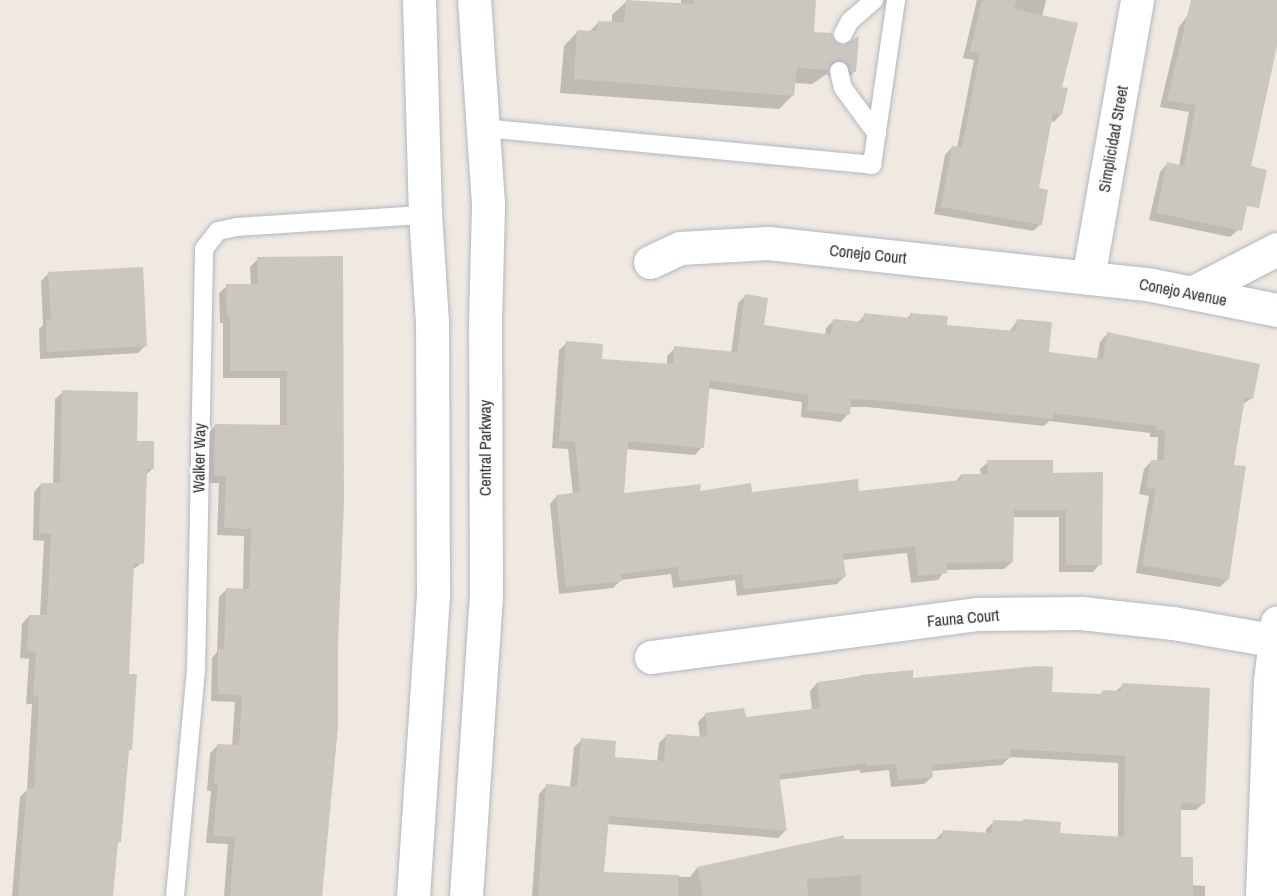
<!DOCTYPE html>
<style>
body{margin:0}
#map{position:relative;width:1277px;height:896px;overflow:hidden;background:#efe9e1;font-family:"Archivo Narrow",sans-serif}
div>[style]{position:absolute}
.shadow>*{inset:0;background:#0003}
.building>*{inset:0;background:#cbc7bf}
.roads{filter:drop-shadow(0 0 2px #b4b7c1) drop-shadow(0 0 2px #b4b7c1)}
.lane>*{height:18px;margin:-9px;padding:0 9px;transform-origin:9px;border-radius:9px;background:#fff}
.street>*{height:33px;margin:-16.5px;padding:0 16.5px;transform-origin:16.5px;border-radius:16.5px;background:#fff}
.secondary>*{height:33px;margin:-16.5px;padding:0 16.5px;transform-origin:16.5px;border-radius:16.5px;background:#fff}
span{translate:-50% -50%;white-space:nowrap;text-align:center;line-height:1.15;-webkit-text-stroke:5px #fff;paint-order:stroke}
.street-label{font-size:16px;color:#2e2e2e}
</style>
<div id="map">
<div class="shadow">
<i style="clip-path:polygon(681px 0,815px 0,812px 33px,831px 35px,854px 72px,840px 86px,827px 74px,812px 84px,794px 83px,793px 95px,779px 109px,560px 93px,564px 46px,578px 31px,589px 32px,599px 22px,612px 23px,612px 15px,627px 1px,681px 5px)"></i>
<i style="clip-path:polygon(977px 0,1046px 0,1042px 17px,1061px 88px,1061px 114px,1054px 122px,1050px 121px,1037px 190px,1041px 224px,1033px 231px,934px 214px,945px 155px,952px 147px,957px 148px,974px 60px,963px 58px)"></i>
<i style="clip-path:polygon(1199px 0,1277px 0,1277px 40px,1238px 230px,1230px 237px,1149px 220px,1160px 172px,1167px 164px,1179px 166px,1189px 112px,1160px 107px,1179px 27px)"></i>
<i style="clip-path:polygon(342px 258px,322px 896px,224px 896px,228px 844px,206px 843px,211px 791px,207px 791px,210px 753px,217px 746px,232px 747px,235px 702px,211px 701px,212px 658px,217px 652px,219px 597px,227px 589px,243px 590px,244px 536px,217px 535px,219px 483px,207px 483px,208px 433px,215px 426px,280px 427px,280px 378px,223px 378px,223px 323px,220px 323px,219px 293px,227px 286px,251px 286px,250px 267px,258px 259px)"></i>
<i style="clip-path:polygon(49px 273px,145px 346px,138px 353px,40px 359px,39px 329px,43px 325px,41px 281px)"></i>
<i style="clip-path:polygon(745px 296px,763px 327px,825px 335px,826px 328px,833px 321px,857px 323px,865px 315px,906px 319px,911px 314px,945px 326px,1009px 332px,1017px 321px,1048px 353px,1097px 359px,1100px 342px,1107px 334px,1252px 398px,1242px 405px,1232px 466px,1228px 579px,1220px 587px,1136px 573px,1149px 496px,1139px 494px,1144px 469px,1152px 461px,1157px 461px,1158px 437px,1150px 437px,1150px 433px,1049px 421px,1044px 426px,867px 407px,849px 407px,848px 414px,841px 422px,801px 417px,802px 402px,707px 388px,702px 447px,695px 455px,626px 449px,622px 495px,858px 492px,955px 482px,961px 475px,981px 475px,980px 469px,988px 462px,1051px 474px,1100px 564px,1093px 572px,1059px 572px,1059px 517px,1012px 517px,1012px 562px,1004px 569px,945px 570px,938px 580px,911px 583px,907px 553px,842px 560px,844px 577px,837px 584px,737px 596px,735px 580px,673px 588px,671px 574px,621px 580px,613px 588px,559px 594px,550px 504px,557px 496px,573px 495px,568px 449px,552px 448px,559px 350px,567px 343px,600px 361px,667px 365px,667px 356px,675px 348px,731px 353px,738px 303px)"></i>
<i style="clip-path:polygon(63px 392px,135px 442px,152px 469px,145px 476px,142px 563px,132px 570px,128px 675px,131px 749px,127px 753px,120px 841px,117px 844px,112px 896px,12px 896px,20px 797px,27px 790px,32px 704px,26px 704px,29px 659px,20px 658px,22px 624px,29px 616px,40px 616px,44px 541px,33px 540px,34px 492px,41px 484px,53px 485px,55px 399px)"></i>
<i style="clip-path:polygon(evenodd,860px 676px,1099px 696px,1103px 691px,1115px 692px,1123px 685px,1204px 803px,1196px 810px,1179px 810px,1179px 859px,1191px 885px,1205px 886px,1205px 896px,532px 896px,539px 794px,546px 786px,570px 788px,574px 747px,582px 740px,613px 758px,657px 762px,659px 743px,667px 735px,700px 738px,698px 722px,706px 714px,744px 719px,812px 711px,810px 691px,817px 683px,860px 676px,1010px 757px,1118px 763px,1118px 838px,1059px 834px,994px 822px,986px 829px,986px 834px,943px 832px,936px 839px,843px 840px,697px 868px,690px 877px,603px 874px,607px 824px,778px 838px,785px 831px,778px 780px,860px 770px,860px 773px,889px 770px,891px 787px,924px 784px,932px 777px,931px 771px,1002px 765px,1010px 757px)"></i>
</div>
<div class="building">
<i style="clip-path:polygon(626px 0,694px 4px,694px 0,816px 0,814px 32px,832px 33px,834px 40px,843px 45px,859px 36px,856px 72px,851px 72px,848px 64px,842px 60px,832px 62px,828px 70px,797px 68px,794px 96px,574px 79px,577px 30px,597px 31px,598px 21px,624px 22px)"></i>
<i style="clip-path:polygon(982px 0,1016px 0,1014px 9px,1078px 23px,1062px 87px,1068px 88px,1062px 115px,1053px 113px,1039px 188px,1048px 190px,1042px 225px,941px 207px,952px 146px,962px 147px,980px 53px,970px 51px)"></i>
<i style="clip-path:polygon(1191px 0,1277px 0,1277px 46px,1251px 166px,1267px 170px,1259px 208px,1247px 206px,1242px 231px,1156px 213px,1167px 162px,1184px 166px,1196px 105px,1167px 100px)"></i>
<i style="clip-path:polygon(343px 256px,344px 502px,338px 645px,338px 727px,322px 896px,230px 896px,235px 837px,213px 836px,218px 784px,214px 784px,217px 744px,239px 745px,242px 695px,218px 694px,218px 648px,224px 649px,226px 588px,249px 589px,251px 529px,224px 528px,226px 476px,214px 476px,215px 424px,287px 425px,287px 371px,230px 371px,230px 316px,227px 316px,226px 284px,258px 284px,257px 257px)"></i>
<i style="clip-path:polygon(143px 267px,147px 346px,47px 352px,46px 320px,51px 320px,48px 272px)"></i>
<i style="clip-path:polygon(745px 294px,768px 298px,764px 325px,831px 335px,833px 319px,863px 322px,864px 313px,910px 318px,910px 313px,948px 316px,947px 325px,1015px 331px,1017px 319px,1052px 322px,1049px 352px,1103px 359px,1107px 332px,1260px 364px,1253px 399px,1245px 397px,1234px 465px,1246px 466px,1229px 580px,1142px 565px,1156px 489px,1146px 487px,1151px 460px,1164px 460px,1165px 430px,1156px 430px,1157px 426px,1053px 413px,1053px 419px,875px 400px,851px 399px,850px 415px,807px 410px,809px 395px,710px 380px,704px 448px,628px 441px,624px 493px,701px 484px,700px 491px,751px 483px,752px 492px,858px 479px,859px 491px,961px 480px,961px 474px,988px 474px,987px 460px,1053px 460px,1053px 473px,1103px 472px,1102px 565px,1066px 565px,1066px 510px,1014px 510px,1013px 562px,946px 563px,947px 573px,918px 576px,915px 546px,843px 554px,846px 577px,807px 582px,744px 589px,742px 574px,680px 581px,678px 567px,621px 574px,622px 581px,566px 587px,556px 495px,580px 492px,575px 442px,559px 441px,566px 341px,603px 344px,602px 359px,673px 364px,674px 346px,737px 352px)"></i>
<i style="clip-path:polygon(62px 390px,138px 392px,137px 441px,154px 441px,154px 469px,147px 469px,144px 564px,134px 563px,129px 674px,137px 674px,132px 750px,129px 750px,121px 842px,118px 842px,113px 896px,18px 896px,27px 788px,34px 789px,39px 697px,33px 696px,36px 652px,27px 651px,29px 615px,47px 615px,51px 534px,39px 533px,41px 483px,60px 483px)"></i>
<i style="clip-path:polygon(1038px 666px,1053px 667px,1052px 692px,1102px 694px,1103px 690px,1121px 691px,1122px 683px,1210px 688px,1205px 804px,1181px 803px,1181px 857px,1193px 857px,1193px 896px,861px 896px,861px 875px,807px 879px,808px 896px,703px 896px,697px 867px,844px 835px,844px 839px,942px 839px,943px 830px,992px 833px,993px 820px,1023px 821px,1023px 819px,1061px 822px,1060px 833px,1124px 837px,1125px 756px,1010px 749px,1011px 758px,932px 765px,933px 777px,898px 780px,896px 764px,867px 766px,867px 763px,779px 774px,787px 831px,609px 816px,604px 872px,679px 875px,678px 896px,538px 896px,546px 784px,577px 787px,581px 738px,616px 741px,615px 757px,664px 761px,666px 734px,708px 737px,705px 713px,744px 708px,746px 717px,820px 708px,817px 682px,860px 677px,860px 675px,913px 670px,913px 678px)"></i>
</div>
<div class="roads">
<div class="lane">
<i style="left:843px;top:34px;width:15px;rotate:-62deg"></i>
<i style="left:850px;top:21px;width:32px;rotate:-41deg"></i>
<i style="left:839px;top:71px;width:17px;rotate:77deg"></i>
<i style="left:843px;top:88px;width:57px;rotate:53.5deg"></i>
<i style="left:483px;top:128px;width:391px;rotate:5.4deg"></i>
<i style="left:872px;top:165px;width:167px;rotate:-81.7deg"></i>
<i style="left:175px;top:896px;width:227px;rotate:-84.7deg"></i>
<i style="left:196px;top:670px;width:421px;rotate:-88.9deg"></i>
<i style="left:204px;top:249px;width:23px;rotate:-52deg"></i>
<i style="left:218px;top:231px;width:19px;rotate:-12deg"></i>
<i style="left:237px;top:227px;width:188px;rotate:-3.7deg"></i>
</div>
<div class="street">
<i style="left:650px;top:262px;width:33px;rotate:-25deg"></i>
<i style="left:680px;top:248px;width:88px;rotate:-3.3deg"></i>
<i style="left:768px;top:243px;width:386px;rotate:6.2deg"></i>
<i style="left:1152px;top:285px;width:127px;rotate:11.3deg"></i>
<i style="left:1088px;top:278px;width:282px;rotate:-80deg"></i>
<i style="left:1192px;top:293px;width:96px;rotate:-27.4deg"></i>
<i style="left:651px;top:657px;width:328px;rotate:-7.5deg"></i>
<i style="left:976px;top:614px;width:105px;rotate:-0.5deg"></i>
<i style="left:1081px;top:613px;width:93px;rotate:6.2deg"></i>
<i style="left:1173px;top:623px;width:106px;rotate:9.8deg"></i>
<i style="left:1262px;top:896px;width:215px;rotate:-87.9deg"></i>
<i style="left:1270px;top:681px;width:59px;rotate:-83.2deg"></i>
</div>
<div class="secondary">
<i style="left:413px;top:896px;width:301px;rotate:-86.2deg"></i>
<i style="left:433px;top:596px;width:274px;rotate:-90.2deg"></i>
<i style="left:432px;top:322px;width:107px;rotate:-93.7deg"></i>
<i style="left:425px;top:215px;width:215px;rotate:-91.6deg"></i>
<i style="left:466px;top:896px;width:300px;rotate:-86.2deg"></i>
<i style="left:486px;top:597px;width:275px;rotate:-90.2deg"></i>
<i style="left:485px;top:322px;width:118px;rotate:-88.5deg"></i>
<i style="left:488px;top:204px;width:204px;rotate:-93.9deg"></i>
</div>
</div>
<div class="street-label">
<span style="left:1113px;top:139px;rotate:-80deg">Simplicidad Street</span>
<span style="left:868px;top:254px;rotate:6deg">Conejo Court</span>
<span style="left:1183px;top:292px;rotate:11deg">Conejo Avenue</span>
<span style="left:485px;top:448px;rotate:-90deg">Central Parkway</span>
<span style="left:199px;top:458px;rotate:-89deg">Walker Way</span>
<span style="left:963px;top:618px;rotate:-5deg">Fauna Court</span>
</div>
</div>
